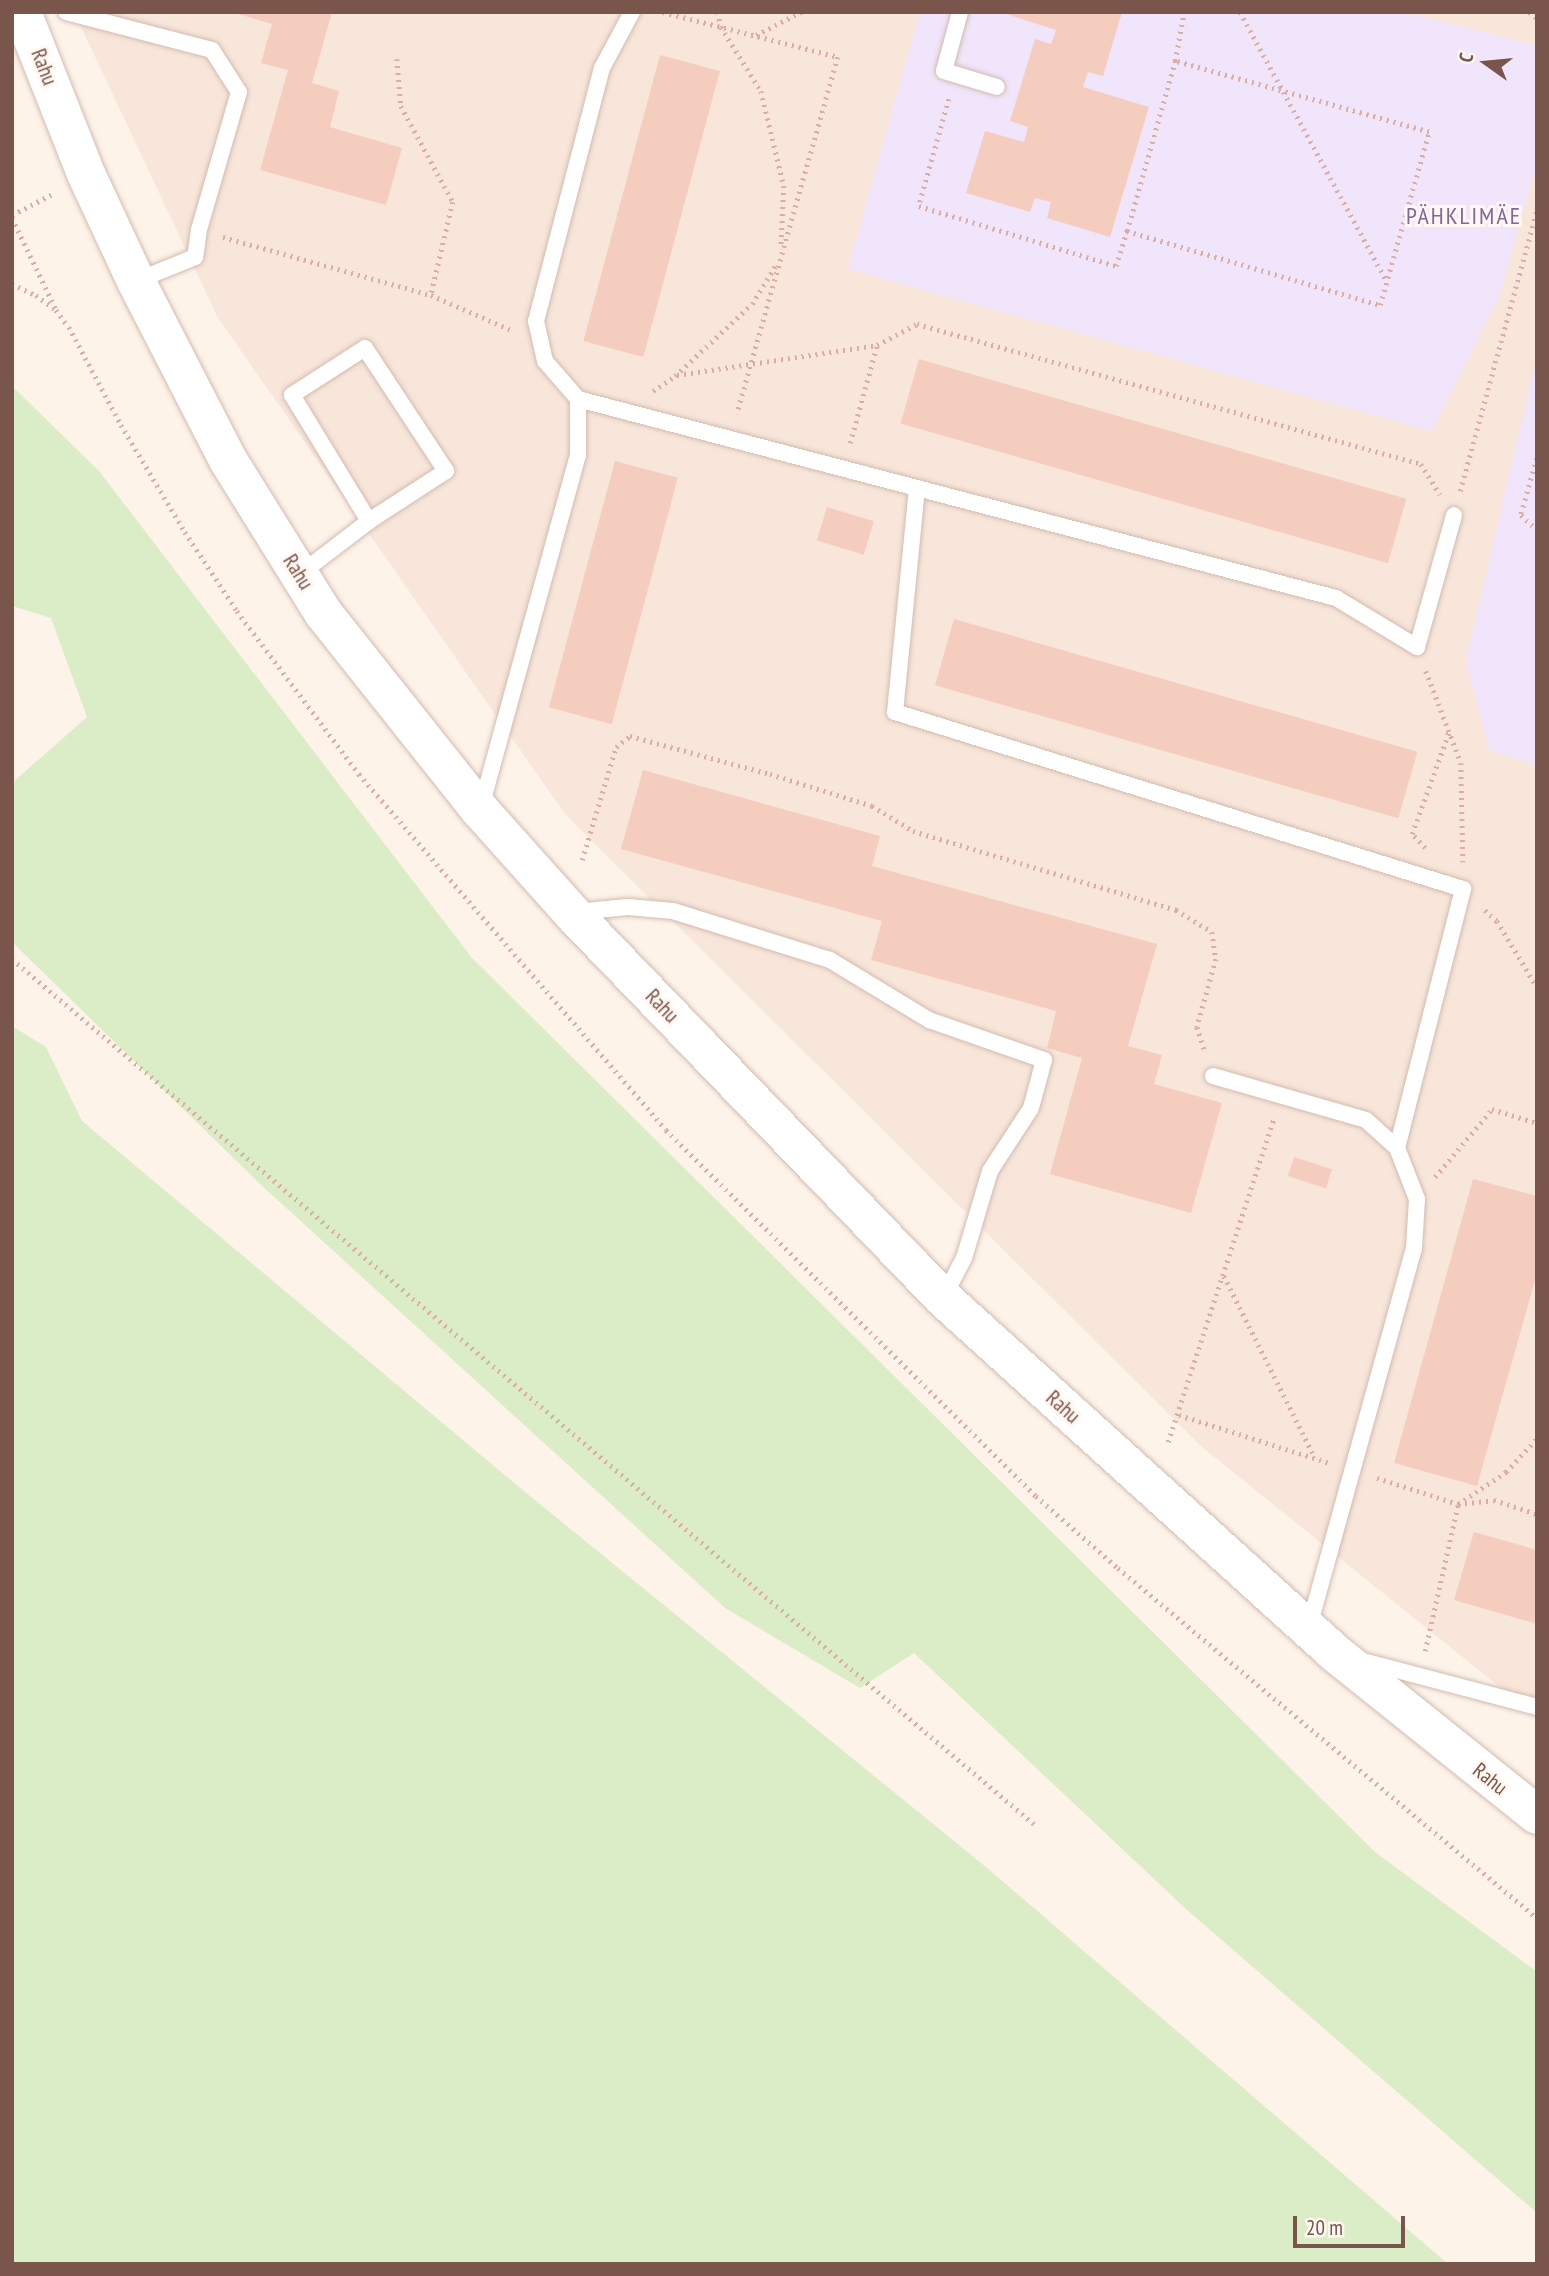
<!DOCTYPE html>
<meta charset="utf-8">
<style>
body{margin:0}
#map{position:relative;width:1549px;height:2276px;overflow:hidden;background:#fdf3e9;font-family:"PT Sans Narrow",sans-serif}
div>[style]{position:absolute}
.residential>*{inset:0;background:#f8e6da}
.education>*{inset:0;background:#f0e5fa}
.green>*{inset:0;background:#dbedc6}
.building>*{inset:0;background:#f4cdbf;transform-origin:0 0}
.path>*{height:4.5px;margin-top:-2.25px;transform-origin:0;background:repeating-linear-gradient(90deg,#daafa2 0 2px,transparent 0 7px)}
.roads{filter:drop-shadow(0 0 2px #d3bbb0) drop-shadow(0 0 2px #d3bbb0)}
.lane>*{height:16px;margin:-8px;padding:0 8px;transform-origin:8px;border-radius:8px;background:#fff}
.secondary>*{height:38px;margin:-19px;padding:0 19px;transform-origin:19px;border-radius:19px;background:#fff}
span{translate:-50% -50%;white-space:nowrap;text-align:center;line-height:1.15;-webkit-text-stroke:6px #fff7f1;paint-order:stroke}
.street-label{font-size:21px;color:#7a554b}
.quarter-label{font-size:24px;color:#83679d;letter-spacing:2px}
.frame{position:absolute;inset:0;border:14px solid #7a554b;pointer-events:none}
.north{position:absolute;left:1451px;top:28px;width:70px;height:70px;-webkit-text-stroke:5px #fff7f1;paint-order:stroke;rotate:285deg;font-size:19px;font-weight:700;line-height:28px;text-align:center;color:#7a554b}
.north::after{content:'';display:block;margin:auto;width:24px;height:32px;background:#7a554b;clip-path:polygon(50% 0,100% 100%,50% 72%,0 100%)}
.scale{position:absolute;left:1293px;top:2216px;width:112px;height:32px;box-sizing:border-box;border:4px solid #7a554b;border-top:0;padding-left:9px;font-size:21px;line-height:24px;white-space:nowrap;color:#7a554b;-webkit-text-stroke:5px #fff7f1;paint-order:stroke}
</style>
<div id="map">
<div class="residential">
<i style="clip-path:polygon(74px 12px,1537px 12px,1537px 1717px,1202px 1447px,565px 814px,218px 318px)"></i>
</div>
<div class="education">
<i style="clip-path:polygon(920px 12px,1402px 12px,1537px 45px,1537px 164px,1499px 296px,1432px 431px,848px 269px)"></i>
<i style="clip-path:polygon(1537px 356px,1537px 765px,1489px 750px,1466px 660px)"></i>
</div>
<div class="green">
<i style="clip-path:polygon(12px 386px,99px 471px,472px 958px,1375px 1852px,1537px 1972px,1537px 2213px,1187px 1910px,914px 1653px,860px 1688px,725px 1608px,260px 1184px,12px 942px,12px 783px,87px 717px,51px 618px,12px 606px)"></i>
<i style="clip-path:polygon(12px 1026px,46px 1047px,82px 1121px,525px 1492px,986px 1867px,1448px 2264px,12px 2264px)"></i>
</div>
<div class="building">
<i style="clip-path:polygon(231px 12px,332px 12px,312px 83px,339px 91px,330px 127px,402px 148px,386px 205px,260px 170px,288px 70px,261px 63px,272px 24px)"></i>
<i style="clip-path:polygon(1000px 12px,1122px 12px,1103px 76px,1088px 72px,1083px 87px,1149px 107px,1110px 237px,1047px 218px,1051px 202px,1035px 198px,1030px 212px,966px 193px,985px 131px,1024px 142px,1028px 127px,1010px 121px,1035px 39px,1051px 44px,1056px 30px)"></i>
<i style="left:660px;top:55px;width:62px;height:296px;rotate:15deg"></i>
<i style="left:919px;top:359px;width:507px;height:67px;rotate:16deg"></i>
<i style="left:615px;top:461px;width:65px;height:255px;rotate:15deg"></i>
<i style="left:827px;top:507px;width:49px;height:35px;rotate:17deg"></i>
<i style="left:954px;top:619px;width:482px;height:69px;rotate:16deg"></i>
<i style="clip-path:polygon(643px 770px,880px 836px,872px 866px,1157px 944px,1128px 1046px,1162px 1055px,1154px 1084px,1222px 1103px,1191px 1213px,1050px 1174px,1082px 1058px,1047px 1048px,1056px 1011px,871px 960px,882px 921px,621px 849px)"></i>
<i style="left:1294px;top:1157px;width:40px;height:20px;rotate:18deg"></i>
<i style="clip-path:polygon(1473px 1179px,1537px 1196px,1537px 1273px,1477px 1486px,1394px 1463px)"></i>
<i style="clip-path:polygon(1474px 1532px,1537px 1550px,1537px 1624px,1454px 1600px)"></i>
</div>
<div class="path">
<i style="left:663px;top:12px;width:181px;rotate:14.4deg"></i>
<i style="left:838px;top:57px;width:371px;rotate:105.8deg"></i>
<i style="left:718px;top:12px;width:15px;rotate:79deg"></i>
<i style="left:721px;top:27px;width:75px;rotate:58deg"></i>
<i style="left:761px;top:91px;width:98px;rotate:76.4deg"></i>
<i style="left:784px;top:186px;width:63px;rotate:92.7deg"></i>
<i style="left:1240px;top:12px;width:305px;rotate:61.4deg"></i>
<i style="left:1529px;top:12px;width:10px;rotate:37deg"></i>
<i style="left:756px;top:35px;width:51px;rotate:-27.1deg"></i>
<i style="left:397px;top:59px;width:47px;rotate:85.1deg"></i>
<i style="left:401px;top:106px;width:109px;rotate:61.6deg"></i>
<i style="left:453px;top:202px;width:96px;rotate:103.3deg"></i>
<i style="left:949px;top:99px;width:111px;rotate:105.7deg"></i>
<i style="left:919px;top:206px;width:206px;rotate:16.9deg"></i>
<i style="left:1116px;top:266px;width:37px;rotate:-73deg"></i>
<i style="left:1127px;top:231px;width:264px;rotate:16.3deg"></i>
<i style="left:1380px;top:305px;width:180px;rotate:-74.2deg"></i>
<i style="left:1429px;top:132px;width:264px;rotate:-164.4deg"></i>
<i style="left:12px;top:215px;width:47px;rotate:-27.6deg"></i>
<i style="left:12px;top:218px;width:101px;rotate:64.2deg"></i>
<i style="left:1127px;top:231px;width:177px;rotate:-74.2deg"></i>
<i style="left:1175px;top:61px;width:50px;rotate:-79.6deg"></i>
<i style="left:223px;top:237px;width:216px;rotate:15.6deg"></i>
<i style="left:431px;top:295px;width:87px;rotate:23.6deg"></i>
<i style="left:12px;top:284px;width:26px;rotate:25deg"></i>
<i style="left:36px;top:295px;width:25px;rotate:37deg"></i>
<i style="left:56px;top:310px;width:21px;rotate:53deg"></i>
<i style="left:69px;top:327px;width:111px;rotate:62deg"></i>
<i style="left:121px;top:425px;width:125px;rotate:59.1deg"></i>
<i style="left:185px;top:532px;width:95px;rotate:56.6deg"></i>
<i style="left:237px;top:611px;width:204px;rotate:53.2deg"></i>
<i style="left:359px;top:774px;width:470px;rotate:49.2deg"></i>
<i style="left:666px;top:1130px;width:520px;rotate:44.69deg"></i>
<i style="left:1036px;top:1496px;width:109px;rotate:41.3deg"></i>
<i style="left:1118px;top:1568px;width:546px;rotate:39.87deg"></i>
<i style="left:677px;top:375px;width:202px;rotate:-8.5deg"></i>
<i style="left:653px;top:391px;width:27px;rotate:-34deg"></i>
<i style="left:675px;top:376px;width:105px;rotate:-43.1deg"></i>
<i style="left:752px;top:304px;width:48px;rotate:-58.6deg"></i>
<i style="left:850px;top:443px;width:102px;rotate:-74.6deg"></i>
<i style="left:877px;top:345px;width:45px;rotate:-27.7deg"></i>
<i style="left:917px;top:324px;width:523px;rotate:15.52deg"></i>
<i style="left:1421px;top:464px;width:36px;rotate:58deg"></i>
<i style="left:1537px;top:458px;width:59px;rotate:105.7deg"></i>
<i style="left:1521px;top:515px;width:22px;rotate:43deg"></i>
<i style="left:1460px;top:491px;width:291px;rotate:-74.7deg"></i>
<i style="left:1426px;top:671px;width:98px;rotate:69.2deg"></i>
<i style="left:1461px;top:763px;width:99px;rotate:88.8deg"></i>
<i style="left:1425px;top:848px;width:19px;rotate:-133deg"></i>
<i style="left:1412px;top:834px;width:109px;rotate:-70.1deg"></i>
<i style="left:582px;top:860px;width:118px;rotate:-73.3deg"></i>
<i style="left:616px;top:747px;width:18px;rotate:-38deg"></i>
<i style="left:630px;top:736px;width:145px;rotate:15.2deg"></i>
<i style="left:770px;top:774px;width:107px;rotate:17.4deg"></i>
<i style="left:872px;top:806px;width:48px;rotate:31.4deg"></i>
<i style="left:913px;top:831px;width:275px;rotate:16.7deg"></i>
<i style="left:1176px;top:910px;width:42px;rotate:31.4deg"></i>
<i style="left:1212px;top:932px;width:27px;rotate:82deg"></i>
<i style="left:1216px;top:959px;width:71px;rotate:105.6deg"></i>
<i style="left:1197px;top:1027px;width:26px;rotate:72deg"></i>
<i style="left:1485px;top:910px;width:16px;rotate:43deg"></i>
<i style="left:1497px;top:921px;width:77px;rotate:58.8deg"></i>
<i style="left:12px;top:959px;width:1339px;rotate:40.24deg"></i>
<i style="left:1435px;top:1177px;width:89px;rotate:-50deg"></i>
<i style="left:1492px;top:1109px;width:47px;rotate:17.3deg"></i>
<i style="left:1224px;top:1276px;width:203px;rotate:63.4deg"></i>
<i style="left:1179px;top:1415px;width:157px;rotate:17.7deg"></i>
<i style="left:1168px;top:1442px;width:339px;rotate:-71.9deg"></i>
<i style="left:1377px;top:1478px;width:85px;rotate:17.8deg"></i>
<i style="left:1458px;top:1504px;width:36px;rotate:-6deg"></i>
<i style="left:1494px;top:1500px;width:45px;rotate:18deg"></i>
<i style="left:1425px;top:1651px;width:151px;rotate:-77.3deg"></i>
<i style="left:1458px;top:1504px;width:58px;rotate:-33.7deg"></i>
<i style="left:1506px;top:1472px;width:46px;rotate:-47.6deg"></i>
</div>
<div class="roads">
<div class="lane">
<i style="left:66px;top:12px;width:151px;rotate:14.6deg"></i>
<i style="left:212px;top:50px;width:50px;rotate:57.3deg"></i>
<i style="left:239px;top:92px;width:144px;rotate:106.2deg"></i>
<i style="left:199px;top:230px;width:27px;rotate:98deg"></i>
<i style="left:195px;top:257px;width:64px;rotate:157.9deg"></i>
<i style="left:960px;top:12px;width:61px;rotate:105.2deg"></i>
<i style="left:944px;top:71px;width:55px;rotate:16.8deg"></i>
<i style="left:578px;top:399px;width:784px;rotate:14.71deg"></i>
<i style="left:1336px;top:598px;width:95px;rotate:31.2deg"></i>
<i style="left:1417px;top:647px;width:137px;rotate:-74.3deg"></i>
<i style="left:917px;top:488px;width:225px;rotate:95.6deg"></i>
<i style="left:895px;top:712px;width:595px;rotate:17.31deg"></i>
<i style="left:1463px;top:889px;width:267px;rotate:104.3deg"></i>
<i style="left:300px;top:574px;width:87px;rotate:-37.5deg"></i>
<i style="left:369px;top:521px;width:92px;rotate:-33deg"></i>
<i style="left:446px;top:471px;width:147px;rotate:-123.4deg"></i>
<i style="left:365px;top:348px;width:87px;rotate:147.2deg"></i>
<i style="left:292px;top:395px;width:148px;rotate:58.6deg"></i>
<i style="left:481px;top:807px;width:365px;rotate:-74.6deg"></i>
<i style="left:578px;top:455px;width:56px;rotate:-90deg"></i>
<i style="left:578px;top:399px;width:50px;rotate:-131deg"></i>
<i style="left:545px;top:361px;width:41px;rotate:-102.7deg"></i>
<i style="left:536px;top:321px;width:261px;rotate:-75.4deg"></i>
<i style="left:602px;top:68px;width:64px;rotate:-61.8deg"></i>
<i style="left:576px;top:912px;width:52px;rotate:-5.5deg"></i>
<i style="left:628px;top:907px;width:45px;rotate:5.1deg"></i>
<i style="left:673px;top:911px;width:164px;rotate:17.3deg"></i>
<i style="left:830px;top:960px;width:116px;rotate:31.2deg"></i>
<i style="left:929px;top:1020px;width:122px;rotate:19.2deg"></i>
<i style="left:1044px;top:1060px;width:50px;rotate:105.2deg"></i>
<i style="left:1031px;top:1108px;width:75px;rotate:123.1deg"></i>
<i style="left:990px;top:1171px;width:91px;rotate:106.6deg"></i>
<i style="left:964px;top:1258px;width:45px;rotate:117.7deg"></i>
<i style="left:1213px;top:1076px;width:159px;rotate:16deg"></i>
<i style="left:1366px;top:1120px;width:42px;rotate:42.1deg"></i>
<i style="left:1397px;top:1148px;width:55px;rotate:68.6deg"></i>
<i style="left:1417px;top:1199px;width:49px;rotate:93.5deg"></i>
<i style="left:1414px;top:1248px;width:393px;rotate:105.5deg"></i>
<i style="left:1363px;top:1661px;width:180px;rotate:14.8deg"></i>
</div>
<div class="secondary">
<i style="left:22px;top:12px;width:176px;rotate:68.4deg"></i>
<i style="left:87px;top:176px;width:116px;rotate:65deg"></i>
<i style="left:136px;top:281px;width:201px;rotate:62.8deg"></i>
<i style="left:228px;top:460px;width:181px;rotate:58.1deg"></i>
<i style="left:324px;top:614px;width:251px;rotate:51.5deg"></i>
<i style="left:480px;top:810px;width:138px;rotate:48.2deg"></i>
<i style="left:572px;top:913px;width:535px;rotate:46.06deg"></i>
<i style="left:943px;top:1298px;width:529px;rotate:42.16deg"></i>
<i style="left:1335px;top:1653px;width:259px;rotate:38.7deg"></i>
</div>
</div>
<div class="street-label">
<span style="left:44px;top:67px;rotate:69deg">Rahu</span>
<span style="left:298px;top:572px;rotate:58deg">Rahu</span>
<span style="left:662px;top:1006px;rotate:46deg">Rahu</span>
<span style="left:1063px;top:1407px;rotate:42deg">Rahu</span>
<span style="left:1490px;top:1779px;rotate:38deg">Rahu</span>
</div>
<div class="quarter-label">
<span style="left:1464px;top:216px">PÄHKLIMÄE</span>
</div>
<div class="frame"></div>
<div class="north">С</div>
<div class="scale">20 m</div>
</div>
